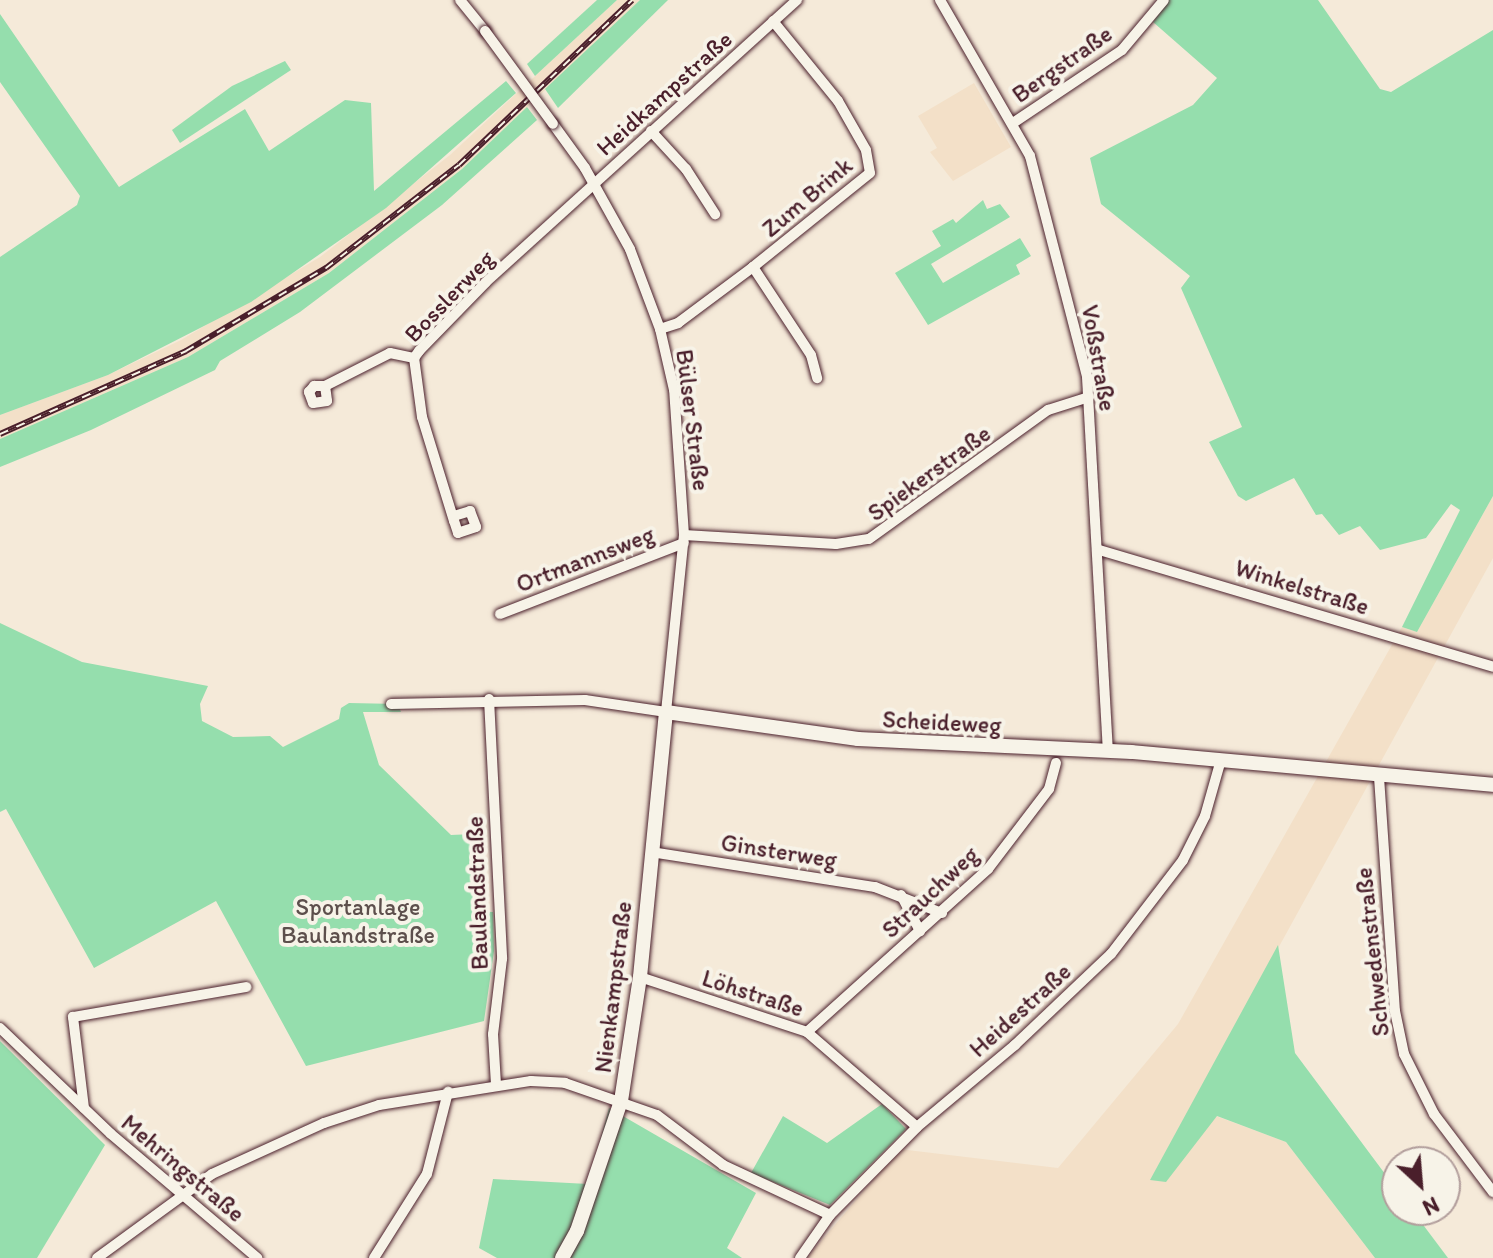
<!DOCTYPE html>
<meta charset="utf-8">
<style>
body{margin:0}
#map{position:relative;width:1493px;height:1258px;overflow:hidden;background:#f5ead9;font-family:Itim,sans-serif}
div>[style]{position:absolute}
.built>*{inset:0;background:#f3e0c8}
.green>*{inset:0;background:#95dead}
.roads{filter:drop-shadow(0 0 2px #4a1f2b) drop-shadow(0 0 2px #4a1f2b)}
.street>*{height:10px;margin:-5px;padding:0 5px;transform-origin:5px;border-radius:5px;background:#f7f3e8}
.secondary>*{height:14px;margin:-7px;padding:0 7px;transform-origin:7px;border-radius:7px;background:#f7f3e8}
.rail>*{height:6px;margin-top:-3px;transform-origin:0;background:repeating-linear-gradient(90deg,#f7f3e8 0 9px,#4a1f2b 0 18px);box-sizing:border-box;border-block:2px solid #4a1f2b}
.bridges{filter:drop-shadow(0 0 2px #4a1f2b) drop-shadow(0 0 2px #4a1f2b)}
.street-bridge>*{height:10px;margin:-5px;padding:0 5px;transform-origin:5px;border-radius:5px;background:#f7f3e8}
span{translate:-50% -50%;white-space:nowrap;text-align:center;line-height:1.15;-webkit-text-stroke:8px #f7f3e8;paint-order:stroke}
.street-label{font-size:24px;color:#4a1f2b}
.park-label{font-size:24px;color:#5d4f4c}
.north{position:absolute;left:1381px;top:1146px;width:80px;height:80px;box-sizing:border-box;background:#f7f3e8;border:2px solid #b29e9c;border-radius:50%;rotate:154deg;font-size:22px;font-weight:700;line-height:32px;text-align:center;color:#4a1f2b}
.north::after{content:'';display:block;margin:auto;width:28px;height:36px;background:#4a1f2b;clip-path:polygon(50% 0,100% 100%,50% 72%,0 100%)}
</style>
<div id="map">
<div class="built">
<i style="clip-path:polygon(617px 0,640px 0,462px 169px,329px 273px,188px 357px,0 439px,0 415px,108px 375px,181px 340px,320px 257px,450px 155px)"></i>
<i style="clip-path:polygon(974px 83px,1011px 147px,953px 181px,930px 152px,937px 148px,918px 116px)"></i>
<i style="clip-path:polygon(1493px 496px,1493px 558px,1151px 1179px,1166px 1181px,1216px 1116px,1286px 1142px,1375px 1258px,807px 1258px,899px 1149px,1058px 1168px,1178px 1024px,1402px 627px,1417px 632px)"></i>
</div>
<div class="green">
<i style="clip-path:polygon(597px 0,617px 0,535px 76px,527px 64px)"></i>
<i style="clip-path:polygon(640px 0,668px 0,558px 108px,545px 89px)"></i>
<i style="clip-path:polygon(1169px 0,1318px 0,1380px 89px,1391px 92px,1493px 30px,1493px 496px,1417px 632px,1402px 627px,1460px 510px,1451px 504px,1426px 538px,1380px 550px,1360px 526px,1339px 535px,1322px 514px,1316px 515px,1294px 478px,1246px 501px,1238px 496px,1209px 442px,1242px 427px,1181px 288px,1190px 276px,1101px 204px,1090px 158px,1193px 105px,1217px 78px,1153px 22px)"></i>
<i style="clip-path:polygon(0 14px,119px 187px,245px 109px,269px 151px,345px 100px,371px 103px,374px 191px,506px 81px,516px 93px,386px 208px,251px 302px,108px 375px,0 415px,0 257px,77px 205px,80px 196px,0 82px)"></i>
<i style="clip-path:polygon(285px 61px,291px 70px,180px 143px,172px 130px,232px 86px)"></i>
<i style="clip-path:polygon(527px 107px,537px 120px,442px 205px,300px 312px,220px 361px,215px 370px,91px 430px,0 467px,0 439px,188px 357px,329px 273px,462px 169px)"></i>
<i style="clip-path:polygon(983px 200px,987px 209px,1000px 204px,1010px 217px,931px 264px,943px 283px,1020px 238px,1031px 256px,1016px 265px,1020px 274px,928px 325px,895px 273px,941px 246px,932px 231px,953px 219px,956px 223px)"></i>
<i style="clip-path:polygon(0 623px,82px 662px,208px 686px,200px 704px,202px 721px,233px 737px,270px 736px,283px 747px,339px 719px,341px 708px,349px 703px,398px 704px,401px 712px,363px 712px,379px 765px,451px 835px,473px 834px,473px 911px,493px 912px,494px 951px,484px 1021px,306px 1066px,216px 901px,94px 968px,6px 809px,0 812px)"></i>
<i style="clip-path:polygon(1278px 945px,1295px 1053px,1397px 1190px,1397px 1210px,1412px 1210px,1448px 1258px,1375px 1258px,1286px 1142px,1217px 1116px,1166px 1182px,1150px 1180px)"></i>
<i style="clip-path:polygon(0 1041px,105px 1145px,37px 1258px,0 1258px)"></i>
<i style="clip-path:polygon(882px 1104px,906px 1129px,830px 1205px,751px 1173px,783px 1116px,827px 1143px)"></i>
<i style="clip-path:polygon(609px 1108px,756px 1193px,727px 1248px,742px 1258px,497px 1258px,479px 1248px,493px 1179px,588px 1184px)"></i>
</div>
<div class="roads">
<div class="street">
<i style="left:460px;top:0;width:40px;rotate:51deg"></i>
<i style="left:940px;top:0;width:180px;rotate:60deg"></i>
<i style="left:1030px;top:156px;width:228px;rotate:75.5deg"></i>
<i style="left:1087px;top:377px;width:375px;rotate:86.8deg"></i>
<i style="left:1013px;top:123px;width:131px;rotate:-33.8deg"></i>
<i style="left:1122px;top:50px;width:65px;rotate:-50deg"></i>
<i style="left:651px;top:131px;width:52px;rotate:47.4deg"></i>
<i style="left:686px;top:169px;width:54px;rotate:57.2deg"></i>
<i style="left:753px;top:267px;width:105px;rotate:56.6deg"></i>
<i style="left:811px;top:355px;width:24px;rotate:75deg"></i>
<i style="left:660px;top:329px;width:19px;rotate:-18deg"></i>
<i style="left:678px;top:323px;width:94px;rotate:-36.7deg"></i>
<i style="left:753px;top:267px;width:150px;rotate:-38.8deg"></i>
<i style="left:870px;top:173px;width:23px;rotate:-100deg"></i>
<i style="left:866px;top:150px;width:56px;rotate:-119.7deg"></i>
<i style="left:838px;top:101px;width:103px;rotate:-129.1deg"></i>
<i style="left:325px;top:386px;width:15px;rotate:82deg"></i>
<i style="left:327px;top:401px;width:14px;rotate:172deg"></i>
<i style="left:313px;top:403px;width:12px;rotate:-110deg"></i>
<i style="left:309px;top:392px;width:8px;rotate:-50deg"></i>
<i style="left:314px;top:386px;width:11px"></i>
<i style="left:325px;top:386px;width:73px;rotate:-26.9deg"></i>
<i style="left:390px;top:353px;width:25px;rotate:12deg"></i>
<i style="left:454px;top:516px;width:17px;rotate:-17deg"></i>
<i style="left:470px;top:511px;width:17px;rotate:69deg"></i>
<i style="left:476px;top:527px;width:19px;rotate:162deg"></i>
<i style="left:458px;top:533px;width:13px;rotate:-108deg"></i>
<i style="left:454px;top:521px;width:109px;rotate:-107.1deg"></i>
<i style="left:422px;top:417px;width:60px;rotate:-97.7deg"></i>
<i style="left:414px;top:358px;width:9px;rotate:-54deg"></i>
<i style="left:419px;top:351px;width:96px;rotate:-45.8deg"></i>
<i style="left:486px;top:282px;width:420px;rotate:-42.2deg"></i>
<i style="left:684px;top:535px;width:152px;rotate:3.4deg"></i>
<i style="left:836px;top:544px;width:33px;rotate:-9deg"></i>
<i style="left:869px;top:539px;width:221px;rotate:-35.8deg"></i>
<i style="left:1048px;top:410px;width:43px;rotate:-17.6deg"></i>
<i style="left:1099px;top:550px;width:411px;rotate:16.5deg"></i>
<i style="left:500px;top:614px;width:197px;rotate:-21.1deg"></i>
<i style="left:489px;top:699px;width:260px;rotate:87.1deg"></i>
<i style="left:502px;top:959px;width:76px;rotate:96.8deg"></i>
<i style="left:493px;top:1034px;width:51px;rotate:86.6deg"></i>
<i style="left:391px;top:704px;width:194px;rotate:-1.2deg"></i>
<i style="left:585px;top:700px;width:82px;rotate:8.4deg"></i>
<i style="left:666px;top:712px;width:178px;rotate:-84.2deg"></i>
<i style="left:684px;top:535px;width:145px;rotate:-93.9deg"></i>
<i style="left:674px;top:390px;width:63px;rotate:-102.9deg"></i>
<i style="left:660px;top:329px;width:85px;rotate:-110.6deg"></i>
<i style="left:630px;top:249px;width:93px;rotate:-119.1deg"></i>
<i style="left:585px;top:168px;width:54px;rotate:-126deg"></i>
<i style="left:1379px;top:777px;width:235px;rotate:86.1deg"></i>
<i style="left:1395px;top:1011px;width:44px;rotate:78.2deg"></i>
<i style="left:1404px;top:1054px;width:67px;rotate:63.4deg"></i>
<i style="left:1434px;top:1114px;width:98px;rotate:52.9deg"></i>
<i style="left:651px;top:852px;width:227px;rotate:8.9deg"></i>
<i style="left:875px;top:887px;width:72px;rotate:21.2deg"></i>
<i style="left:901px;top:895px;width:41px;rotate:62.2deg"></i>
<i style="left:640px;top:977px;width:176px;rotate:18.2deg"></i>
<i style="left:807px;top:1032px;width:145px;rotate:40.8deg"></i>
<i style="left:0;top:1028px;width:153px;rotate:43.7deg"></i>
<i style="left:111px;top:1134px;width:192px;rotate:40.3deg"></i>
<i style="left:807px;top:1032px;width:244px;rotate:-42deg"></i>
<i style="left:988px;top:869px;width:101px;rotate:-52.7deg"></i>
<i style="left:1049px;top:789px;width:27px;rotate:-75deg"></i>
<i style="left:84px;top:1108px;width:92px;rotate:-96.9deg"></i>
<i style="left:73px;top:1017px;width:176px;rotate:-9.8deg"></i>
<i style="left:97px;top:1258px;width:142px;rotate:-36.1deg"></i>
<i style="left:212px;top:1174px;width:123px;rotate:-24.5deg"></i>
<i style="left:324px;top:1123px;width:58px;rotate:-18.1deg"></i>
<i style="left:379px;top:1105px;width:154px;rotate:-9deg"></i>
<i style="left:531px;top:1081px;width:34px;rotate:3deg"></i>
<i style="left:565px;top:1083px;width:97px;rotate:19.2deg"></i>
<i style="left:657px;top:1115px;width:83px;rotate:37.1deg"></i>
<i style="left:723px;top:1165px;width:118px;rotate:25deg"></i>
<i style="left:374px;top:1258px;width:99px;rotate:-57.8deg"></i>
<i style="left:427px;top:1174px;width:85px;rotate:-75.6deg"></i>
<i style="left:800px;top:1258px;width:52px;rotate:-55.1deg"></i>
<i style="left:830px;top:1215px;width:124px;rotate:-45.3deg"></i>
<i style="left:917px;top:1127px;width:128px;rotate:-39.9deg"></i>
<i style="left:1015px;top:1045px;width:132px;rotate:-43.5deg"></i>
<i style="left:1111px;top:954px;width:118px;rotate:-52.5deg"></i>
<i style="left:1183px;top:860px;width:49px;rotate:-63.4deg"></i>
<i style="left:1205px;top:816px;width:58px;rotate:-74.1deg"></i>
</div>
<div class="secondary">
<i style="left:562px;top:1258px;width:31px;rotate:-61deg"></i>
<i style="left:577px;top:1231px;width:137px;rotate:-71.3deg"></i>
<i style="left:621px;top:1101px;width:125px;rotate:-81.3deg"></i>
<i style="left:640px;top:977px;width:266px;rotate:-84.4deg"></i>
<i style="left:666px;top:712px;width:194px;rotate:8deg"></i>
<i style="left:858px;top:739px;width:274px;rotate:2.7deg"></i>
<i style="left:1132px;top:752px;width:363px;rotate:5.2deg"></i>
</div>
</div>
<div class="rail">
<i style="left:0;top:434px;width:204px;rotate:-24deg"></i>
<i style="left:186px;top:351px;width:163px;rotate:-30.7deg"></i>
<i style="left:326px;top:268px;width:168px;rotate:-37.8deg"></i>
<i style="left:459px;top:165px;width:239px;rotate:-43.6deg"></i>
</div>
<div class="bridges">
<div class="street-bridge">
<i style="left:485px;top:31px;width:115px;rotate:53.8deg"></i>
</div>
</div>
<div class="street-label">
<span style="left:1062px;top:64px;rotate:-35deg">Bergstraße</span>
<span style="left:664px;top:93px;rotate:-42deg">Heidkampstraße</span>
<span style="left:807px;top:197px;rotate:-40deg">Zum Brink</span>
<span style="left:449px;top:296px;rotate:-46deg">Bosslerweg</span>
<span style="left:1099px;top:358px;rotate:80deg">Voßstraße</span>
<span style="left:693px;top:420px;rotate:83deg">Bülser Straße</span>
<span style="left:929px;top:473px;rotate:-36deg">Spiekerstraße</span>
<span style="left:585px;top:559px;rotate:-21deg">Ortmannsweg</span>
<span style="left:1302px;top:587px;rotate:17deg">Winkelstraße</span>
<span style="left:942px;top:722px;rotate:3deg">Scheideweg</span>
<span style="left:779px;top:851px;rotate:9deg">Ginsterweg</span>
<span style="left:930px;top:892px;rotate:-43deg">Strauchweg</span>
<span style="left:477px;top:893px;rotate:-92deg">Baulandstraße</span>
<span style="left:1372px;top:952px;rotate:-96deg">Schwedenstraße</span>
<span style="left:613px;top:987px;rotate:-83deg">Nienkampstraße</span>
<span style="left:753px;top:993px;rotate:18deg">Löhstraße</span>
<span style="left:1020px;top:1010px;rotate:-42deg">Heidestraße</span>
<span style="left:183px;top:1168px;rotate:40deg">Mehringstraße</span>
</div>
<div class="park-label">
<span style="left:358px;top:921px">Sportanlage<br>Baulandstraße</span>
</div>
<div class="north">N</div>
</div>
